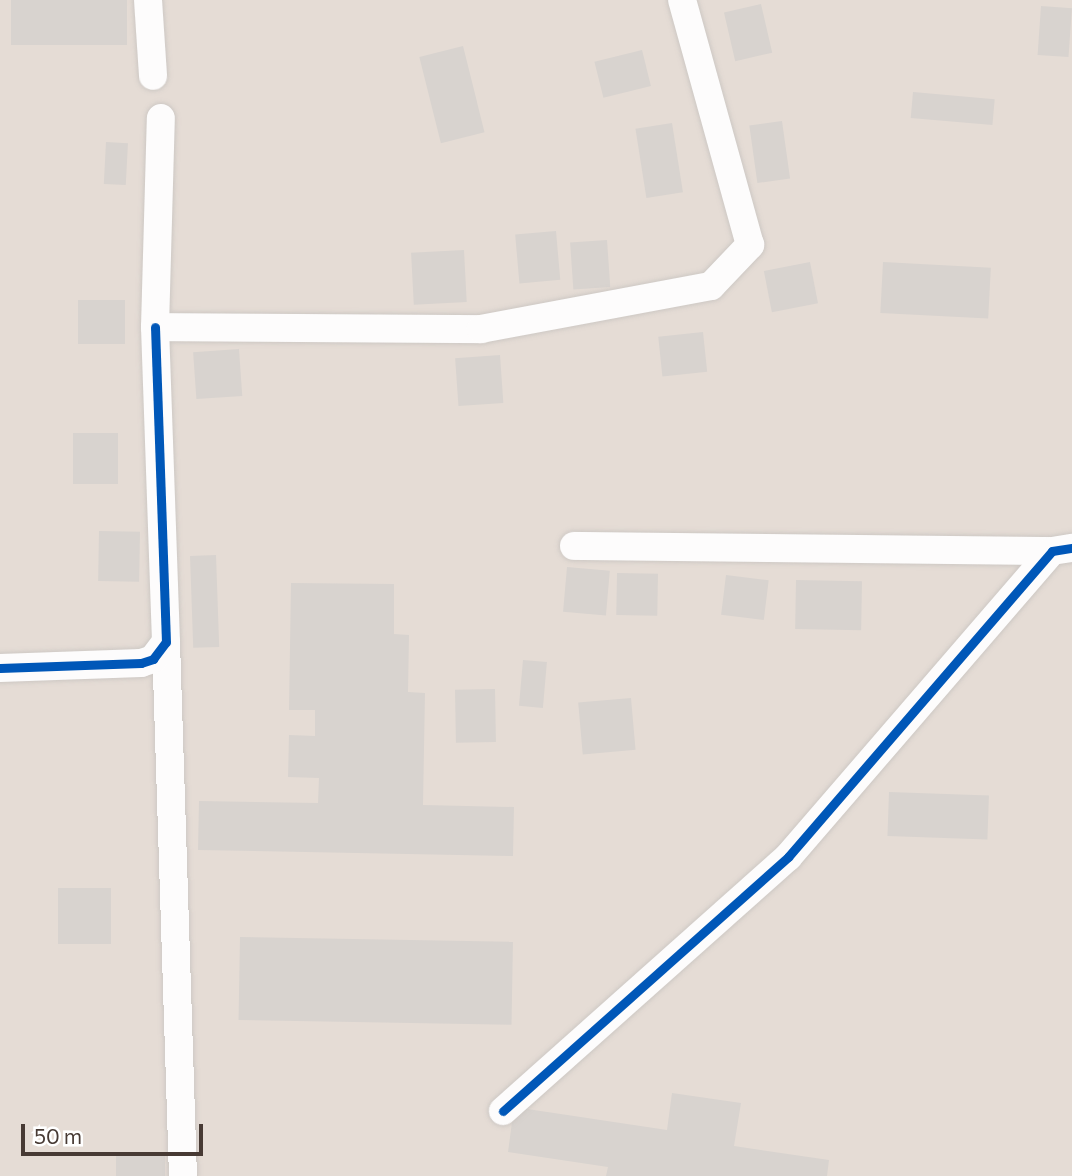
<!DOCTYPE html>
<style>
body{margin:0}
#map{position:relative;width:1072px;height:1176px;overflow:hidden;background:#f0ece8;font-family:Commissioner,sans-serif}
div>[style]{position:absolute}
.residential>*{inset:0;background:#e5dcd5;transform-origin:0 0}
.building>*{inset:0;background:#d8d3cf;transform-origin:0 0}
.roads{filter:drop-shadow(0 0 2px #cdc8c4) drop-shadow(0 0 2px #cdc8c4)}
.minor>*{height:28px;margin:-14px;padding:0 14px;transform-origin:14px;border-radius:14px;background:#fdfcfc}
.cycleway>*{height:9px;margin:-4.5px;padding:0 4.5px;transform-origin:4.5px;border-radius:4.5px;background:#0057b8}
span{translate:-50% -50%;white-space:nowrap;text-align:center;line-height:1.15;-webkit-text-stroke:5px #fff;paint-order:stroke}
.scale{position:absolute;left:21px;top:1124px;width:182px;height:32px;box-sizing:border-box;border:4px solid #473a34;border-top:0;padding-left:9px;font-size:21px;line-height:24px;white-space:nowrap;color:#473a34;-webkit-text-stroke:5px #fff;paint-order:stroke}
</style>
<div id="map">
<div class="residential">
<i style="left:0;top:0;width:1072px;height:1176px"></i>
</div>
<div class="building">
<i style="left:11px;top:0;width:116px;height:45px"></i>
<i style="left:761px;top:4px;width:50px;height:38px;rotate:77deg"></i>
<i style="left:1041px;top:6px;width:31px;height:49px;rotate:4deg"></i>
<i style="left:463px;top:46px;width:89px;height:45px;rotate:76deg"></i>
<i style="left:642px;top:50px;width:37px;height:49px;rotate:76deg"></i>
<i style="left:913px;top:92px;width:82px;height:26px;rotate:5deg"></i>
<i style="left:782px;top:121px;width:58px;height:33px;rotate:82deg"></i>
<i style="left:672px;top:123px;width:70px;height:37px;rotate:81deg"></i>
<i style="left:106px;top:142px;width:22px;height:42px;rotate:3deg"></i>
<i style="left:556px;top:231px;width:49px;height:41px;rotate:85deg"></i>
<i style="left:607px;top:240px;width:47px;height:37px;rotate:86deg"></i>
<i style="left:464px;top:250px;width:52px;height:53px;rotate:87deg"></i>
<i style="left:810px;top:262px;width:42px;height:47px;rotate:79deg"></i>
<i style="left:883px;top:262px;width:108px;height:51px;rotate:3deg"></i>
<i style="left:78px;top:300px;width:47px;height:44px"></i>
<i style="left:703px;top:332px;width:40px;height:45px;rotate:84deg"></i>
<i style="left:239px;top:349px;width:47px;height:46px;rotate:86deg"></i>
<i style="left:500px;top:355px;width:48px;height:45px;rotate:86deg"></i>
<i style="left:73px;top:433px;width:45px;height:51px"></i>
<i style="left:99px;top:531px;width:41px;height:50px;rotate:1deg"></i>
<i style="left:216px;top:555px;width:92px;height:26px;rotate:88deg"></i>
<i style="left:567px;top:567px;width:43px;height:45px;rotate:5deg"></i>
<i style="left:617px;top:573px;width:41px;height:42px;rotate:1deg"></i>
<i style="left:726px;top:575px;width:43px;height:40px;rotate:7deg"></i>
<i style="left:796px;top:580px;width:66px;height:49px;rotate:1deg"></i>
<i style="clip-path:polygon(291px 583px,394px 584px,394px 634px,409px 635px,408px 692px,425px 693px,423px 805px,514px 807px,513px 856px,198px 850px,199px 801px,318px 803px,319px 778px,288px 777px,289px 735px,315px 736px,315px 710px,289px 710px)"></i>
<i style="left:523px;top:660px;width:24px;height:46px;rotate:5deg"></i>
<i style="left:495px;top:689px;width:53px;height:40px;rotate:89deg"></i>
<i style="left:631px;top:698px;width:52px;height:53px;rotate:85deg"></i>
<i style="left:889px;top:792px;width:100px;height:44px;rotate:2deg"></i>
<i style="left:58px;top:888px;width:53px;height:56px"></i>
<i style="left:240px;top:937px;width:273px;height:83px;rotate:1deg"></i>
<i style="clip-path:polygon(672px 1093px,741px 1103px,734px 1146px,829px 1160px,827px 1176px,606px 1176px,608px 1167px,508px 1152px,514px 1107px,667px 1130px)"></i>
<i style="left:116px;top:1155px;width:49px;height:21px"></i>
</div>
<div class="roads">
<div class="minor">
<i style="left:148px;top:0;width:76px;rotate:86.2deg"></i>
<i style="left:155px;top:327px;width:326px;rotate:0.4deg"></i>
<i style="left:481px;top:329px;width:234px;rotate:-10.6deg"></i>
<i style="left:711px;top:286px;width:57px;rotate:-46.4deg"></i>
<i style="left:750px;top:245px;width:254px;rotate:-105.5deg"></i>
<i style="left:574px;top:546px;width:478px;rotate:0.6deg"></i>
<i style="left:166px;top:642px;width:534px;rotate:88.18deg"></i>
<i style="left:0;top:668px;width:141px;rotate:-2deg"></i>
<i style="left:141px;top:663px;width:13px;rotate:-18deg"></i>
<i style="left:153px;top:659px;width:21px;rotate:-53deg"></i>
<i style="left:166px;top:642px;width:315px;rotate:-92deg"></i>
<i style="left:155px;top:327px;width:209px;rotate:-88.4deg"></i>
<i style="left:503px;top:1111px;width:382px;rotate:-41.7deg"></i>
<i style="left:788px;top:857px;width:404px;rotate:-49.2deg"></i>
<i style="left:1052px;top:551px;width:20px;rotate:-9deg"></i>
</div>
</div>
<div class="cycleway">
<i style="left:0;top:668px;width:141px;rotate:-2deg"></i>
<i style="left:141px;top:663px;width:13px;rotate:-18deg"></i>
<i style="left:153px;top:659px;width:21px;rotate:-53deg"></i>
<i style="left:166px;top:642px;width:315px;rotate:-92deg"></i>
<i style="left:503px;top:1111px;width:382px;rotate:-41.7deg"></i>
<i style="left:788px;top:857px;width:404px;rotate:-49.2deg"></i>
<i style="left:1052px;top:551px;width:20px;rotate:-9deg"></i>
</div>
<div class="scale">50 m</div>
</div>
